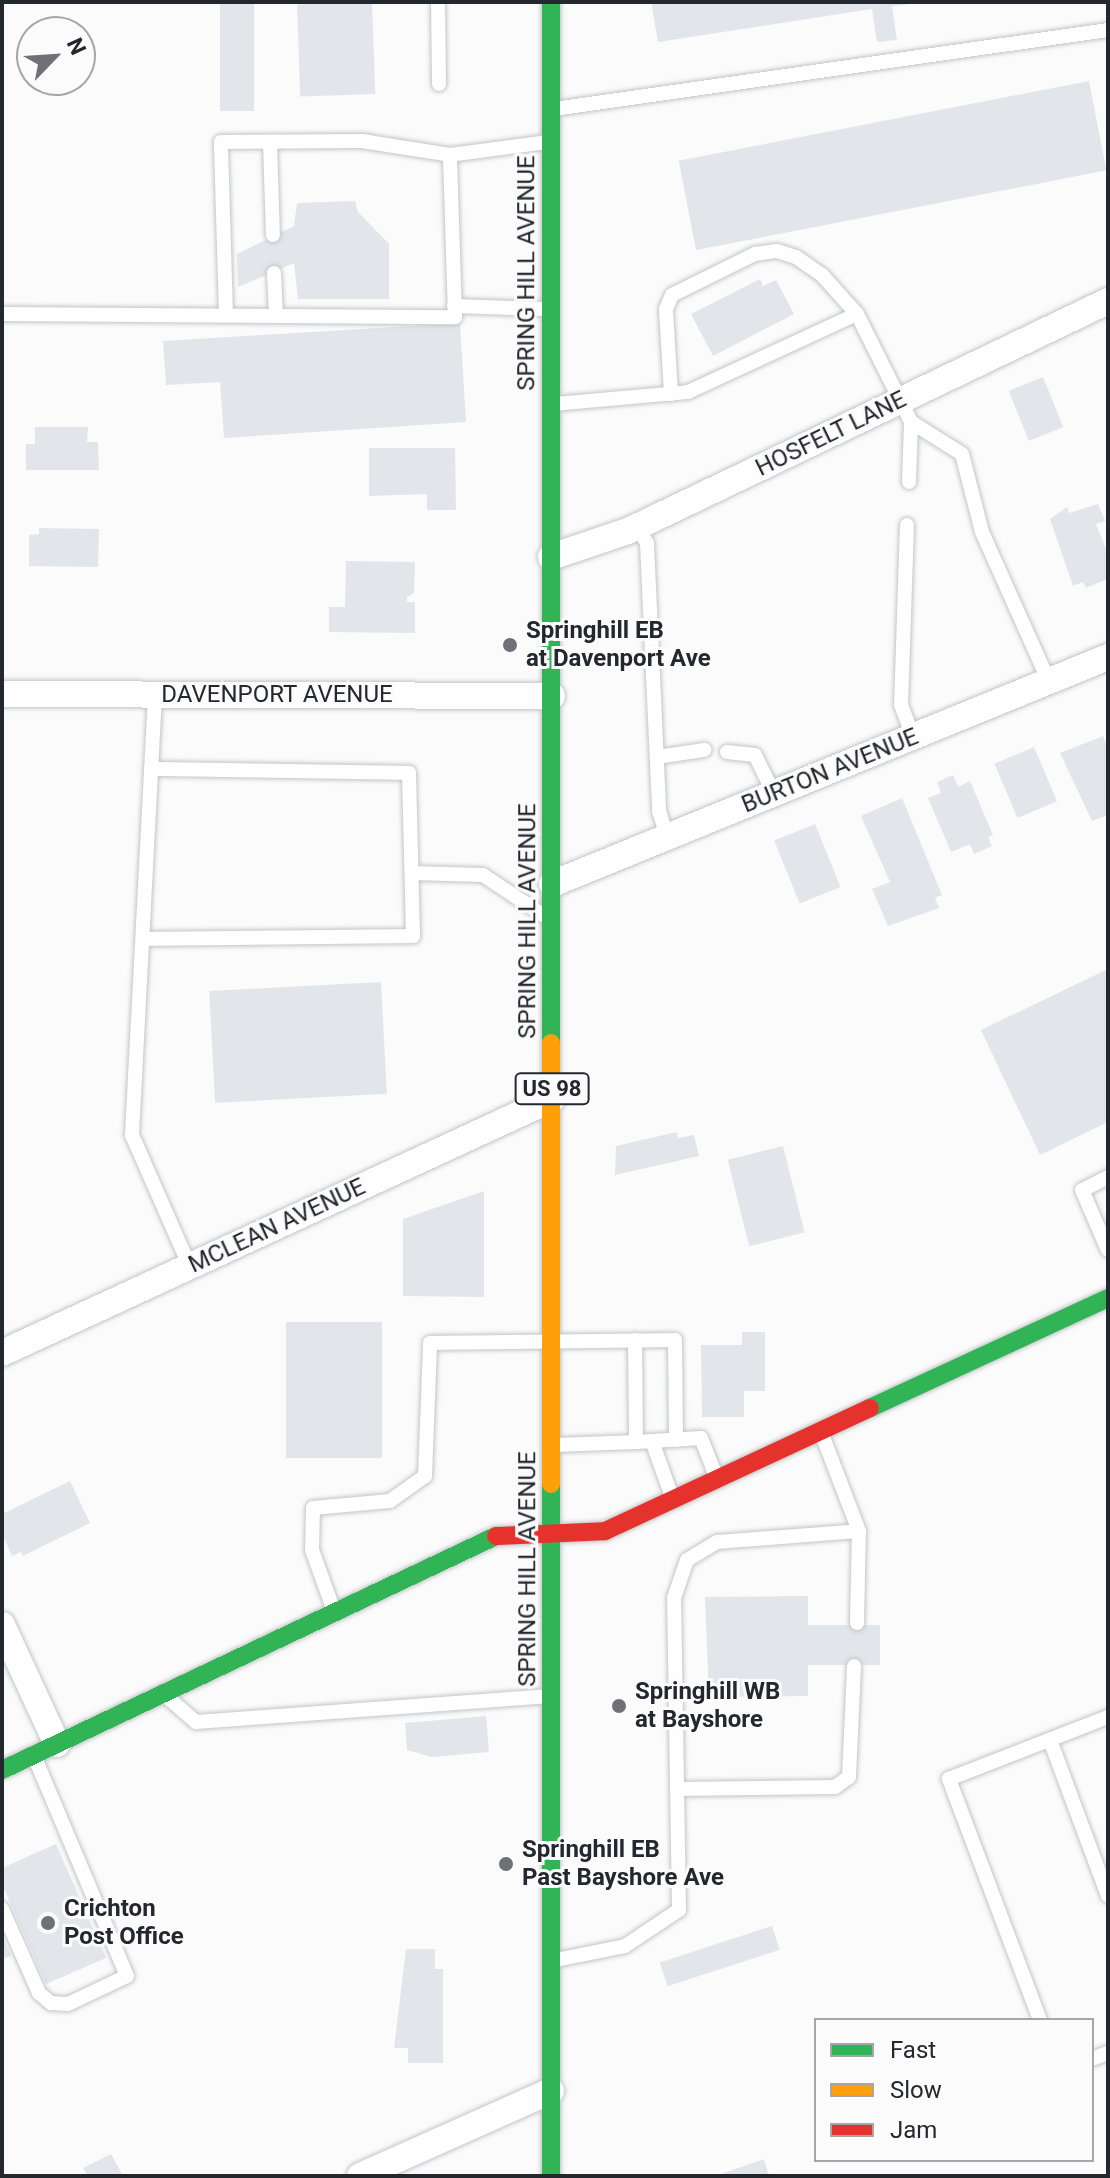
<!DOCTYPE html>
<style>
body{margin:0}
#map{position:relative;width:1110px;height:2178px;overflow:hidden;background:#fbfbfb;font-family:Roboto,sans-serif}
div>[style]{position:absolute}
.building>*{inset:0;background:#e2e5ea;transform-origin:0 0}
.roads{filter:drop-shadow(0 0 2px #c2c5c8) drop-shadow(0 0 2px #c2c5c8)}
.lane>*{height:14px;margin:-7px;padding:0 7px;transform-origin:7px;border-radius:7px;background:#fefefe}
.street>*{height:26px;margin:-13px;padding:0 13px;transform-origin:13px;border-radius:13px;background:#fefefe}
.fast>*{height:18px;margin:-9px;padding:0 9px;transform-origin:9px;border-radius:9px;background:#30b455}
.slow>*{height:18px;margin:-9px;padding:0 9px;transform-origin:9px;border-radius:9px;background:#ff9f0a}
.jam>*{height:18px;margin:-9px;padding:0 9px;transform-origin:9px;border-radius:9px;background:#e5322d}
.dots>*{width:22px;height:22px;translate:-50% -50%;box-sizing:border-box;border:4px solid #fbfbfb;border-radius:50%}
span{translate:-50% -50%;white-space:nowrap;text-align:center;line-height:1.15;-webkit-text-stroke:6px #fbfbfb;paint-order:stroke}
.shield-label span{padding:2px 6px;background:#fbfbfb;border:2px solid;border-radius:6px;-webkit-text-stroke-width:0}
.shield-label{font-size:22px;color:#23272e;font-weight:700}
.street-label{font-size:24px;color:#23272e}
.poi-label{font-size:24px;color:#23272e;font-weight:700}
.left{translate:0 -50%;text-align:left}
.frame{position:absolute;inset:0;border:4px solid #23272e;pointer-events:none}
.legend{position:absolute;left:814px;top:2018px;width:280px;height:144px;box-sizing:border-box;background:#fbfbfb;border:2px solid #a5a6a9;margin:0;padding:10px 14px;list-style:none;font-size:24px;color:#23272e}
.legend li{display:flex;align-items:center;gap:16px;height:40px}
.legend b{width:40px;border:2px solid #a5a6a9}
.north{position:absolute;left:16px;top:16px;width:80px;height:80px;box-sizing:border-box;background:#fbfbfb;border:2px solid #a5a6a9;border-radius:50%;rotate:65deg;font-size:22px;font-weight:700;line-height:32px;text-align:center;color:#23272e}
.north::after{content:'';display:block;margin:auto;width:28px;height:36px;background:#6f7176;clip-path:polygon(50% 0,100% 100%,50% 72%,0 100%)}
</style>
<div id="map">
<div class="building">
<i style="left:220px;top:2px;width:34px;height:109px"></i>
<i style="left:372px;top:2px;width:92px;height:75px;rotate:88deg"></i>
<i style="clip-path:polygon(651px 2px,911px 2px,911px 4px,892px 6px,897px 40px,877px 42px,872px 9px,658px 42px)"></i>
<i style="left:1089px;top:81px;width:91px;height:418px;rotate:79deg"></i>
<i style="clip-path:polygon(355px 201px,358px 212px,389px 244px,389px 299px,298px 299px,294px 263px,238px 287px,237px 254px,294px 226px,297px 203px)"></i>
<i style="clip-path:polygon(760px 279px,763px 286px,776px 280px,794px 314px,713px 356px,691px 314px)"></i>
<i style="clip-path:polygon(460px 323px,466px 422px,224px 438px,220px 382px,166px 385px,163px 341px)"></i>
<i style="left:1043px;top:377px;width:54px;height:37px;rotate:68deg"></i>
<i style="clip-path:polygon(35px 427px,88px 427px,87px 442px,98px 442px,99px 470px,26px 470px,26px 444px,35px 444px)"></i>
<i style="clip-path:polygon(369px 448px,455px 448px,456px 510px,427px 510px,427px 494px,369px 496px)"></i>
<i style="clip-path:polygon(1098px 504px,1105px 521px,1096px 524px,1108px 554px,1108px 579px,1086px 588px,1083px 582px,1073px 586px,1050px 519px,1067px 507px,1069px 513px)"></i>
<i style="clip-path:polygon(39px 528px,99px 529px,98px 567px,29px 566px,29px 535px,39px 534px)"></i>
<i style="clip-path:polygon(346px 561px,415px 562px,414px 593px,407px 597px,407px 602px,415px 602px,415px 633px,329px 632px,329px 607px,345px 607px)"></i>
<i style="clip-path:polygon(1103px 736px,1108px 748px,1108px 815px,1092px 821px,1060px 753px)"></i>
<i style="left:1034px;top:747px;width:59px;height:43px;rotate:67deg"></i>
<i style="clip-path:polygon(953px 775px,958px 787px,970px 781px,993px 835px,988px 837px,992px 846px,974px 854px,970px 844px,951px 852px,928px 798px,941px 793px,937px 782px)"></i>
<i style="clip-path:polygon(902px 798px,942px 895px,935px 898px,939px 908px,888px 926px,872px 889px,890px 882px,861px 816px)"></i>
<i style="left:815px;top:824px;width:68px;height:44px;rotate:68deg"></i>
<i style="clip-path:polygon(1108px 969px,1108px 1122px,1040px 1155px,981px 1030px)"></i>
<i style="left:381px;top:982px;width:112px;height:172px;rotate:87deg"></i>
<i style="clip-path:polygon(677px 1132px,678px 1138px,694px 1135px,699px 1156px,615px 1175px,616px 1146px)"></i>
<i style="left:783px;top:1146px;width:89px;height:57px;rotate:76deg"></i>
<i style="clip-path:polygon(484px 1191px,484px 1297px,403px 1296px,403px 1219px)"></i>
<i style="left:286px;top:1322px;width:96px;height:136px"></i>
<i style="clip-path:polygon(742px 1332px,765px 1332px,765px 1391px,744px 1391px,744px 1417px,702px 1417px,701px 1345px,742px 1345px)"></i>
<i style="clip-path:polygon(70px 1481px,90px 1523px,23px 1556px,21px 1552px,12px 1556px,2px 1533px,2px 1514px)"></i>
<i style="clip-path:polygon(808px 1596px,808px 1625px,880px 1625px,880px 1665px,808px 1665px,808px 1696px,709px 1697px,705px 1597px)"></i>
<i style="clip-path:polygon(486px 1716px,489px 1752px,432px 1757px,407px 1750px,405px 1723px)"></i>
<i style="clip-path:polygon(56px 1844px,106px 1958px,46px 1984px,2px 1884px,2px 1868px)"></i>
<i style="left:772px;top:1926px;width:25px;height:118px;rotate:72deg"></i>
<i style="clip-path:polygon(2px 1936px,11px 1956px,2px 1959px)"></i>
<i style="clip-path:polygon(406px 1949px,435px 1949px,435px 1969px,443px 1969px,443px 2063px,408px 2063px,408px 2048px,394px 2048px)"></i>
<i style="clip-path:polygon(111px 2154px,123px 2176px,88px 2176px,83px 2168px)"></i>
<i style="clip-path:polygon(764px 2159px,769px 2176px,716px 2176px,724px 2173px)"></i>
</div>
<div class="roads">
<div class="lane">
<i style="left:438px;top:2px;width:82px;rotate:89.3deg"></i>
<i style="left:554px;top:109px;width:560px;rotate:-8.12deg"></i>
<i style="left:270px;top:142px;width:93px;rotate:88.2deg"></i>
<i style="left:274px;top:273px;width:42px;rotate:87.3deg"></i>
<i style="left:454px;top:306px;width:92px;rotate:1.9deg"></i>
<i style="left:2px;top:314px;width:453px;rotate:0.4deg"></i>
<i style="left:455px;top:317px;width:162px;rotate:-91.8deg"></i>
<i style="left:450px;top:155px;width:98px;rotate:-7.6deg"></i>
<i style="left:226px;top:315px;width:173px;rotate:-91.7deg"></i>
<i style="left:221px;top:142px;width:141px;rotate:-0.4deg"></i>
<i style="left:362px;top:141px;width:89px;rotate:9deg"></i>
<i style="left:671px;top:394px;width:85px;rotate:-93.4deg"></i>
<i style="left:666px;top:309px;width:15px;rotate:-67deg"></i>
<i style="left:672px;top:295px;width:93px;rotate:-26.3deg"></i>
<i style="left:755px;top:254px;width:22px;rotate:-8deg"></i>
<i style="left:777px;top:251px;width:20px;rotate:18deg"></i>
<i style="left:796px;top:257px;width:32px;rotate:35deg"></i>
<i style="left:822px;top:275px;width:52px;rotate:48.1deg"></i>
<i style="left:554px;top:404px;width:135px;rotate:-5.1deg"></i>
<i style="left:688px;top:392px;width:186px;rotate:-24.8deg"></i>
<i style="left:857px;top:314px;width:121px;rotate:63.4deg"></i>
<i style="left:911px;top:422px;width:60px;rotate:32.1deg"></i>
<i style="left:962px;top:454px;width:81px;rotate:75.6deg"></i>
<i style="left:982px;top:532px;width:164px;rotate:65.9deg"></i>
<i style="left:909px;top:482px;width:60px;rotate:-88.1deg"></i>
<i style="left:907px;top:525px;width:180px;rotate:91.9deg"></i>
<i style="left:901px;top:705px;width:34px;rotate:69deg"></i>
<i style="left:637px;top:526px;width:20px;rotate:60deg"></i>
<i style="left:647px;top:543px;width:268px;rotate:87.4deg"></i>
<i style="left:659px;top:811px;width:28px;rotate:72deg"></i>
<i style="left:155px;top:695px;width:441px;rotate:93deg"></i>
<i style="left:132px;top:1135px;width:144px;rotate:66.3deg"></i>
<i style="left:727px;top:752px;width:28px;rotate:6deg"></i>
<i style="left:755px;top:755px;width:43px;rotate:64deg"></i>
<i style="left:657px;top:757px;width:48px;rotate:-8.5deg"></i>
<i style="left:412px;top:873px;width:71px;rotate:1.6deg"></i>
<i style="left:483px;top:875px;width:72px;rotate:33.7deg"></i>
<i style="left:143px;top:939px;width:270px;rotate:-0.6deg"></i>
<i style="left:413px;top:936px;width:163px;rotate:-91.4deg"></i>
<i style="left:409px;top:773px;width:258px;rotate:-179.1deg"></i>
<i style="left:1108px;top:1177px;width:29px;rotate:153deg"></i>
<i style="left:1082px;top:1190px;width:65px;rotate:66.6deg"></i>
<i style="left:635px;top:1340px;width:102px;rotate:89.4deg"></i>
<i style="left:636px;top:1442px;width:65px;rotate:-3.5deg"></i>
<i style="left:701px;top:1438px;width:41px;rotate:68.5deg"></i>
<i style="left:652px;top:1441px;width:59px;rotate:70.3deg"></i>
<i style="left:556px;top:1445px;width:80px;rotate:-2.1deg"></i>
<i style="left:334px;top:1611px;width:65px;rotate:-109.8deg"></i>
<i style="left:312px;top:1550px;width:42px;rotate:-88.6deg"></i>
<i style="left:313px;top:1508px;width:77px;rotate:-5.2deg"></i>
<i style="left:390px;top:1501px;width:43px;rotate:-35.5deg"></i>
<i style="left:425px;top:1476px;width:133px;rotate:-87.8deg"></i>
<i style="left:430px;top:1343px;width:245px;rotate:-0.7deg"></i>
<i style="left:675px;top:1340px;width:100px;rotate:89.4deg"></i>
<i style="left:857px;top:1623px;width:92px;rotate:-88.8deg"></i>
<i style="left:166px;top:1696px;width:40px;rotate:41deg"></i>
<i style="left:196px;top:1722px;width:352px;rotate:-4.2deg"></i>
<i style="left:1050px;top:1740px;width:166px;rotate:69.6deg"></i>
<i style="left:677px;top:1789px;width:158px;rotate:-0.7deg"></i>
<i style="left:835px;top:1787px;width:17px;rotate:-36deg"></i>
<i style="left:849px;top:1777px;width:111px;rotate:-87.4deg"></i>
<i style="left:2px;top:1909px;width:92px;rotate:66.2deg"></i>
<i style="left:39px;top:1993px;width:16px;rotate:40deg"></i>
<i style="left:51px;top:2003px;width:17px;rotate:3deg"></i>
<i style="left:68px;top:2004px;width:65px;rotate:-25.4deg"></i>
<i style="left:127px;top:1976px;width:239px;rotate:-112.9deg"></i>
<i style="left:556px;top:1960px;width:70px;rotate:-11.5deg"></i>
<i style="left:625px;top:1946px;width:65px;rotate:-33.7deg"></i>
<i style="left:679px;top:1910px;width:312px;rotate:-90.9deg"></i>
<i style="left:674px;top:1598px;width:40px;rotate:-71.1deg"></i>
<i style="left:687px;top:1560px;width:35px;rotate:-31deg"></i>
<i style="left:717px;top:1542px;width:142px;rotate:-4.4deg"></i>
<i style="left:859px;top:1531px;width:106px;rotate:-111deg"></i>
<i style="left:1040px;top:2020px;width:258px;rotate:-110.7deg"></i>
<i style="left:949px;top:1779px;width:171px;rotate:-21.3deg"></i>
<i style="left:1092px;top:2059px;width:17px;rotate:-21deg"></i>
</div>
<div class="street">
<i style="left:551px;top:557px;width:81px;rotate:-18.7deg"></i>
<i style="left:628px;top:531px;width:532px;rotate:-25.6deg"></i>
<i style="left:2px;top:694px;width:550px;rotate:0.21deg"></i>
<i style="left:552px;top:884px;width:601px;rotate:-22.21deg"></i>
<i style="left:2px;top:1353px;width:606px;rotate:-24.79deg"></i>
<i style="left:2px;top:1625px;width:131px;rotate:65.2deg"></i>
<i style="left:360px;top:2176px;width:209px;rotate:-24deg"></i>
</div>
<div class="fast">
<i style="left:551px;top:2px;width:1041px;rotate:90deg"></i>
<i style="left:870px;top:1408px;width:262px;rotate:-24.8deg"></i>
<i style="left:551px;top:1484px;width:692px;rotate:90deg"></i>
<i style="left:2px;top:1770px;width:547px;rotate:-25.35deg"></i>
</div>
<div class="slow">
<i style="left:551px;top:1043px;width:441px;rotate:90deg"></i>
</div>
<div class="jam">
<i style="left:496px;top:1536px;width:109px;rotate:-2.6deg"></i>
<i style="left:605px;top:1531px;width:292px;rotate:-24.9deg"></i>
</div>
</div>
<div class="dots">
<i style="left:510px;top:645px;background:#6f7176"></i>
<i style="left:619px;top:1706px;background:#6f7176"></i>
<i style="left:506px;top:1864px;background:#6f7176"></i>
<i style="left:48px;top:1923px;background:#6f7176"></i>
</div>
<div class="shield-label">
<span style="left:552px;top:1089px">US 98</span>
</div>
<div class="street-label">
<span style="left:527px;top:273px;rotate:-90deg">SPRING HILL AVENUE</span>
<span style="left:831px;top:434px;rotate:-26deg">HOSFELT LANE</span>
<span style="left:277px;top:695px">DAVENPORT AVENUE</span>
<span style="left:830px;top:771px;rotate:-22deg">BURTON AVENUE</span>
<span style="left:528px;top:921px;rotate:-90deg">SPRING HILL AVENUE</span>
<span style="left:277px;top:1226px;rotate:-25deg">MCLEAN AVENUE</span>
<span style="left:528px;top:1569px;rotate:-90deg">SPRING HILL AVENUE</span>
</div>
<div class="poi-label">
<span class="left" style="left:526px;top:645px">Springhill EB<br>at Davenport Ave</span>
<span class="left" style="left:635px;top:1706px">Springhill WB<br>at Bayshore</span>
<span class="left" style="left:522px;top:1864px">Springhill EB<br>Past Bayshore Ave</span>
<span class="left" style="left:64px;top:1923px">Crichton<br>Post Office</span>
</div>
<div class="frame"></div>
<ul class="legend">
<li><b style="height:10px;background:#30b455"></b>Fast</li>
<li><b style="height:10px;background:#ff9f0a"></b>Slow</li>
<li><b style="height:10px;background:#e5322d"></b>Jam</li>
</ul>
<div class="north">N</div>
</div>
